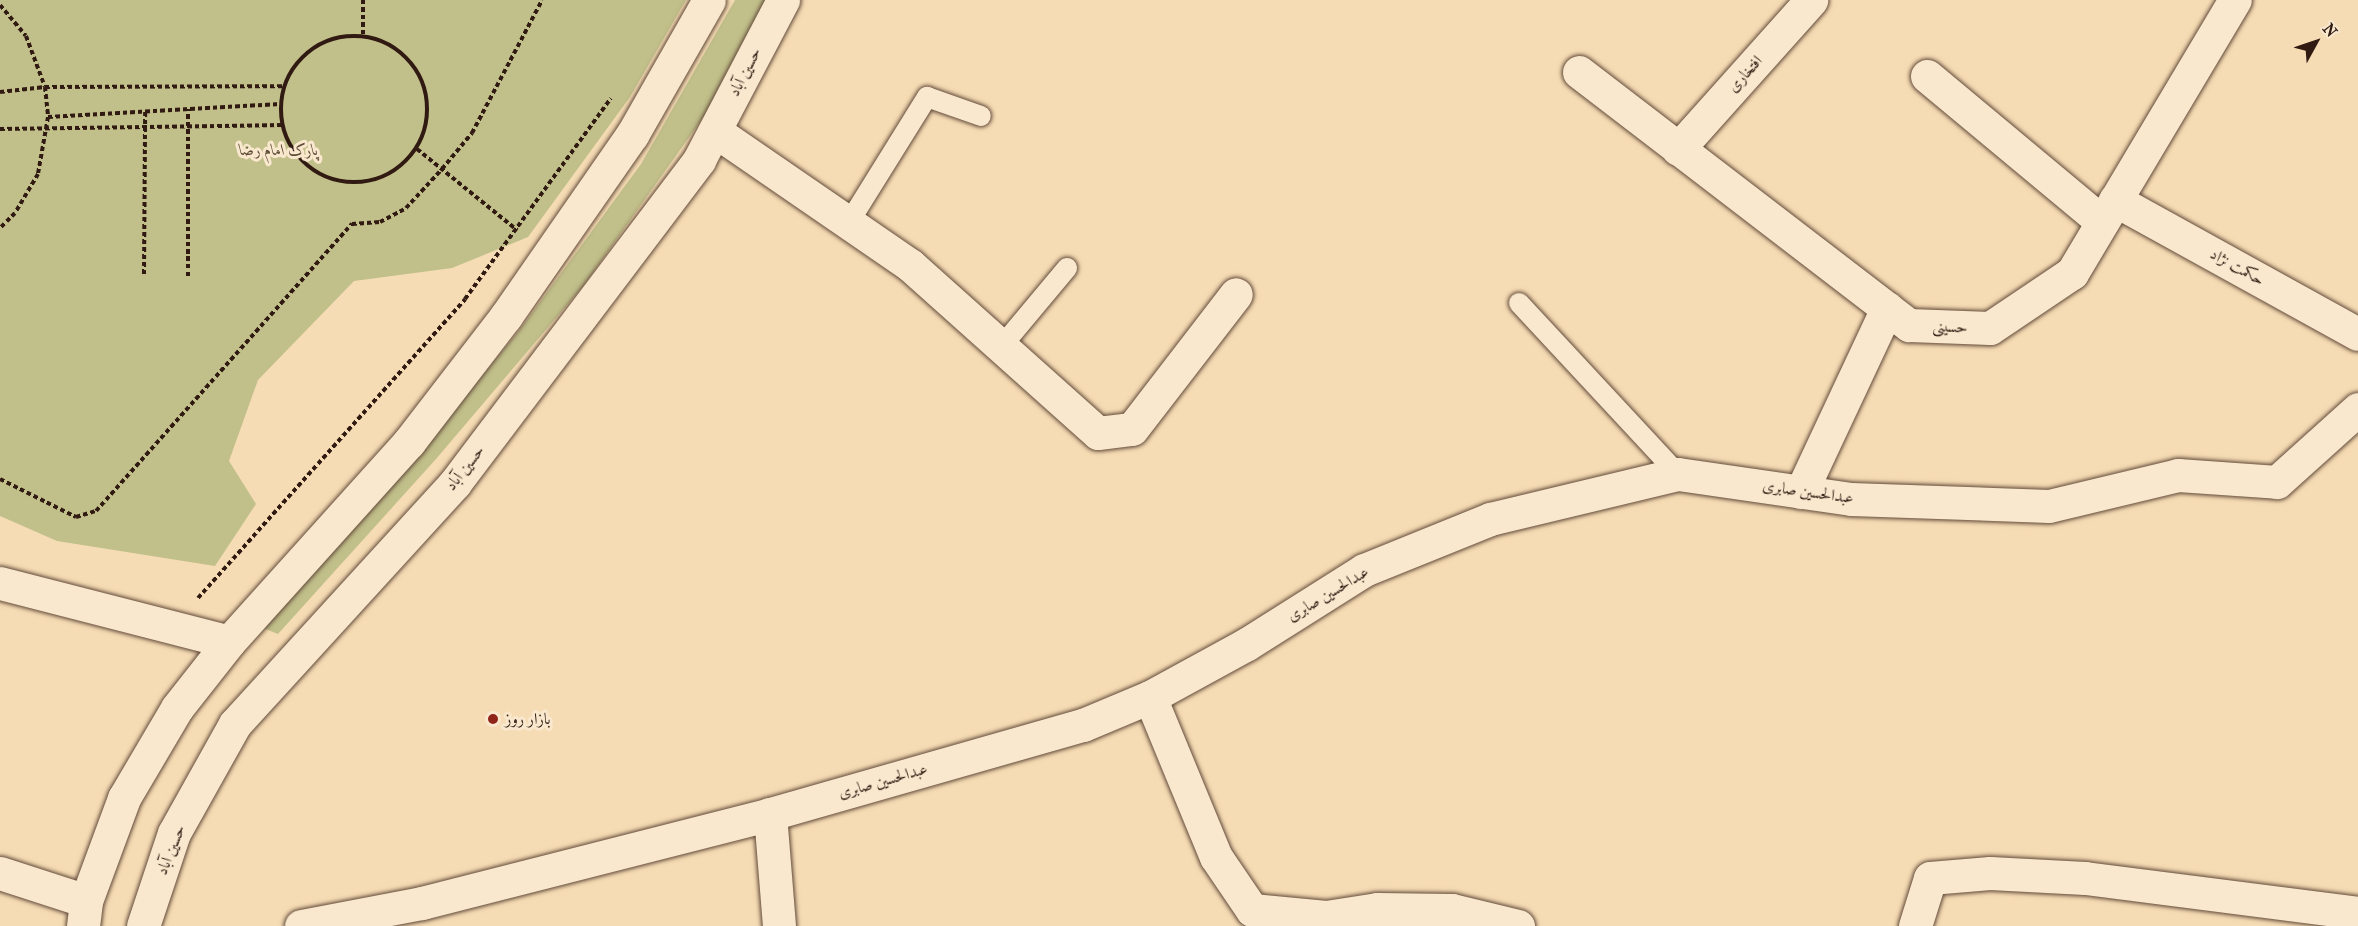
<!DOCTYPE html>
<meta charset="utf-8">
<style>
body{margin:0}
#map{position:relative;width:2358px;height:926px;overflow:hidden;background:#f6dcb4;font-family:"IM FELL French Canon",Amiri,serif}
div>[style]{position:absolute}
.green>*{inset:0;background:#c1bf8a}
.path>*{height:4px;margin-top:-2px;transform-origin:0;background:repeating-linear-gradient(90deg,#301a11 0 4.5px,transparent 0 7.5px)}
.path>.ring{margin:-2px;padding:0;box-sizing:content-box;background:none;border:4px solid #301a11;border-radius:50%}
.roads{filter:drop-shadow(0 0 2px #624a3a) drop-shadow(0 0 2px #624a3a)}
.lane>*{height:20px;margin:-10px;padding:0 10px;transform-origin:10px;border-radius:10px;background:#f9e8ce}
.street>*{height:33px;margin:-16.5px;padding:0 16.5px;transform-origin:16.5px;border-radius:16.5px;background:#f9e8ce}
.secondary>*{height:33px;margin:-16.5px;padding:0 16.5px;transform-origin:16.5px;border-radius:16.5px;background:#f9e8ce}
.dots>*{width:16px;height:16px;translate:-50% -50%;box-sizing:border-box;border:3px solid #f9e8ce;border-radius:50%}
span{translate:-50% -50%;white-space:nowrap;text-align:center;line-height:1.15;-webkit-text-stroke:6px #f9e8ce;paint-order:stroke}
.street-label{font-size:16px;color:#301a11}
.park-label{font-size:16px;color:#5c4c35;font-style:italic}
.poi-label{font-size:16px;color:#301a11}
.left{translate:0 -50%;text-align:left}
.north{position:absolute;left:2286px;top:12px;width:60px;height:60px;-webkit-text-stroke:4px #f9e8ce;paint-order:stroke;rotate:50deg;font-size:16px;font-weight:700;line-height:24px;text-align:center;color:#301a11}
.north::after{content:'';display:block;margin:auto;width:21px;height:27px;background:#301a11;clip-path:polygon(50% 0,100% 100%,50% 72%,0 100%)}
</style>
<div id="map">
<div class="green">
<i style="clip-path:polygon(0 0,686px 0,630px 97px,528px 237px,452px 268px,354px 281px,258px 380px,229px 461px,256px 504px,215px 566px,57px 541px,0 516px)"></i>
<i style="clip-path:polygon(735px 0,770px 0,707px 112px,584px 285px,436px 459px,278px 634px,258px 626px,421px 449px,518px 332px,641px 164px)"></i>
</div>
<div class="path">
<i style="left:363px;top:0;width:36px;rotate:90deg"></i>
<i style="left:0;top:5px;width:40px;rotate:50deg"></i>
<i style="left:26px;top:36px;width:54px;rotate:69.6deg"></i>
<i style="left:45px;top:87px;width:30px;rotate:84deg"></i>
<i style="left:48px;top:117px;width:58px;rotate:100deg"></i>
<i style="left:38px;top:174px;width:45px;rotate:120.5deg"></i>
<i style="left:15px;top:213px;width:21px;rotate:135deg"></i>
<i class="ring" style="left:281px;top:36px;width:142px;height:142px"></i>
<i style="left:0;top:92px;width:45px;rotate:-6.3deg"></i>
<i style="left:45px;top:87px;width:239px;rotate:-0.2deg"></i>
<i style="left:48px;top:117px;width:233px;rotate:-3.2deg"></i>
<i style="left:0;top:129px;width:282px;rotate:-0.8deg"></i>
<i style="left:417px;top:149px;width:129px;rotate:39deg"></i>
<i style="left:144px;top:274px;width:163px;rotate:-89.6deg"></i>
<i style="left:188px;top:276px;width:167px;rotate:-90deg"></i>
<i style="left:0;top:479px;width:85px;rotate:26.6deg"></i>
<i style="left:76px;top:517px;width:21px;rotate:-17deg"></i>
<i style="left:96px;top:511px;width:385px;rotate:-48.3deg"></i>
<i style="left:352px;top:224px;width:28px;rotate:-4deg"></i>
<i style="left:380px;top:222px;width:30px;rotate:-28deg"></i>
<i style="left:406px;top:208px;width:53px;rotate:-47.3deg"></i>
<i style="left:442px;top:169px;width:47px;rotate:-50.2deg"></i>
<i style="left:472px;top:133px;width:150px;rotate:-62.2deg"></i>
<i style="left:198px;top:598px;width:401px;rotate:-48.2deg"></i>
<i style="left:465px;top:299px;width:248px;rotate:-54deg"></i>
</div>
<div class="roads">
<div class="lane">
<i style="left:848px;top:224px;width:150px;rotate:-58.1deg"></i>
<i style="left:927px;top:97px;width:57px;rotate:19.4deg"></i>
<i style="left:1519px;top:303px;width:233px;rotate:47.1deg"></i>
<i style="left:1001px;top:347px;width:103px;rotate:-50.1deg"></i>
</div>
<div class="street">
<i style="left:1579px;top:72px;width:416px;rotate:37.5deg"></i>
<i style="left:1909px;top:325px;width:81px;rotate:2.1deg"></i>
<i style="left:1990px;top:328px;width:99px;rotate:-33.9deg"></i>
<i style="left:2072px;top:273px;width:318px;rotate:-59.2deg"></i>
<i style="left:1927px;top:76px;width:228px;rotate:39.8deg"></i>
<i style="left:715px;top:131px;width:237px;rotate:34.5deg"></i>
<i style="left:910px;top:265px;width:252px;rotate:41.8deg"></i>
<i style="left:1098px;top:433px;width:34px;rotate:-7deg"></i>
<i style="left:1132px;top:429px;width:170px;rotate:-52.4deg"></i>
<i style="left:1678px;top:149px;width:200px;rotate:-48.2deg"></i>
<i style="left:2115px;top:200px;width:277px;rotate:28.9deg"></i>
<i style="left:1801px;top:492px;width:203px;rotate:-64.9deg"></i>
<i style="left:0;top:583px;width:236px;rotate:14.4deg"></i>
<i style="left:1150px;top:697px;width:173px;rotate:67.6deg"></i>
<i style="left:1216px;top:857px;width:64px;rotate:55.8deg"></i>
<i style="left:1252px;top:910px;width:74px;rotate:5.4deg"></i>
<i style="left:1326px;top:917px;width:52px;rotate:-8.9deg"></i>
<i style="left:1377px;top:909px;width:75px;rotate:0.8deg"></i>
<i style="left:1452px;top:910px;width:68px;rotate:13.6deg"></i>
<i style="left:770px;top:814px;width:112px;rotate:85.4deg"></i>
<i style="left:0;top:873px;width:90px;rotate:18deg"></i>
<i style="left:301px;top:926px;width:123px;rotate:-10.8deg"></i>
<i style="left:422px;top:903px;width:359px;rotate:-14.3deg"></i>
<i style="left:770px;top:814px;width:325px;rotate:-15.9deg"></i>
<i style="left:1083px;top:725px;width:73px;rotate:-22.7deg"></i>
<i style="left:1150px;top:697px;width:111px;rotate:-28.7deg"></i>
<i style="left:1247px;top:644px;width:138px;rotate:-32.3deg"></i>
<i style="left:1364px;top:570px;width:136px;rotate:-22deg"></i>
<i style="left:1490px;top:519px;width:193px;rotate:-13.5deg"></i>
<i style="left:1678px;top:474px;width:175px;rotate:8.2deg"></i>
<i style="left:1851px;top:499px;width:198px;rotate:2deg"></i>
<i style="left:2049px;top:506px;width:133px;rotate:-13.5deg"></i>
<i style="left:2178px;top:475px;width:99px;rotate:4deg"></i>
<i style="left:2277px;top:482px;width:109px;rotate:-42deg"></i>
<i style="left:1915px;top:926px;width:50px;rotate:-72.6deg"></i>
<i style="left:1930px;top:878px;width:60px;rotate:-4.8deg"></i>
<i style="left:1990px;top:873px;width:95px;rotate:3deg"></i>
<i style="left:2085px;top:878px;width:275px;rotate:7.3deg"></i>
</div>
<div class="secondary">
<i style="left:83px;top:926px;width:25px;rotate:-83deg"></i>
<i style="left:86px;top:901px;width:110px;rotate:-69.7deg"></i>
<i style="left:124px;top:798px;width:104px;rotate:-59.5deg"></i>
<i style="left:177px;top:708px;width:84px;rotate:-51.8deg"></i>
<i style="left:229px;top:642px;width:269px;rotate:-48deg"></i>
<i style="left:409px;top:442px;width:159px;rotate:-52.4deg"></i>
<i style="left:506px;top:316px;width:221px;rotate:-55.2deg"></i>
<i style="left:632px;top:135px;width:155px;rotate:-60.3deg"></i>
<i style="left:143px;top:926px;width:98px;rotate:-71.6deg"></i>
<i style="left:174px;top:833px;width:125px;rotate:-60.8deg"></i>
<i style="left:235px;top:724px;width:326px;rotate:-47.6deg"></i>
<i style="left:455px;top:483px;width:405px;rotate:-52.9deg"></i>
<i style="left:699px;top:160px;width:181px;rotate:-62.3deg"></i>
</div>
</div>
<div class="dots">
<i style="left:493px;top:719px;background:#8f2418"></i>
</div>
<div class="street-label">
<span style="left:745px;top:72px;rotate:-63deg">حسین آباد</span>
<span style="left:1745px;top:74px;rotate:-48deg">افتخاری</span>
<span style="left:2237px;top:267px;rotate:29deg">حکمت نژاد</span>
<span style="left:1950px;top:327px;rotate:3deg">حسینی</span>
<span style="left:465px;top:468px;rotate:-52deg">حسین آباد</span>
<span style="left:1808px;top:492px;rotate:8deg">عبدالحسین صابری</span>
<span style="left:1328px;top:594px;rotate:-31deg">عبدالحسین صابری</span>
<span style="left:883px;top:781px;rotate:-16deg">عبدالحسین صابری</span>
<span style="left:171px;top:850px;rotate:-68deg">حسین آباد</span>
</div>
<div class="park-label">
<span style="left:279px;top:150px">پارک امام رضا</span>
</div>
<div class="poi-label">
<span class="left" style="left:505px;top:719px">بازار روز</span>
</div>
<div class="north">N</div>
</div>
